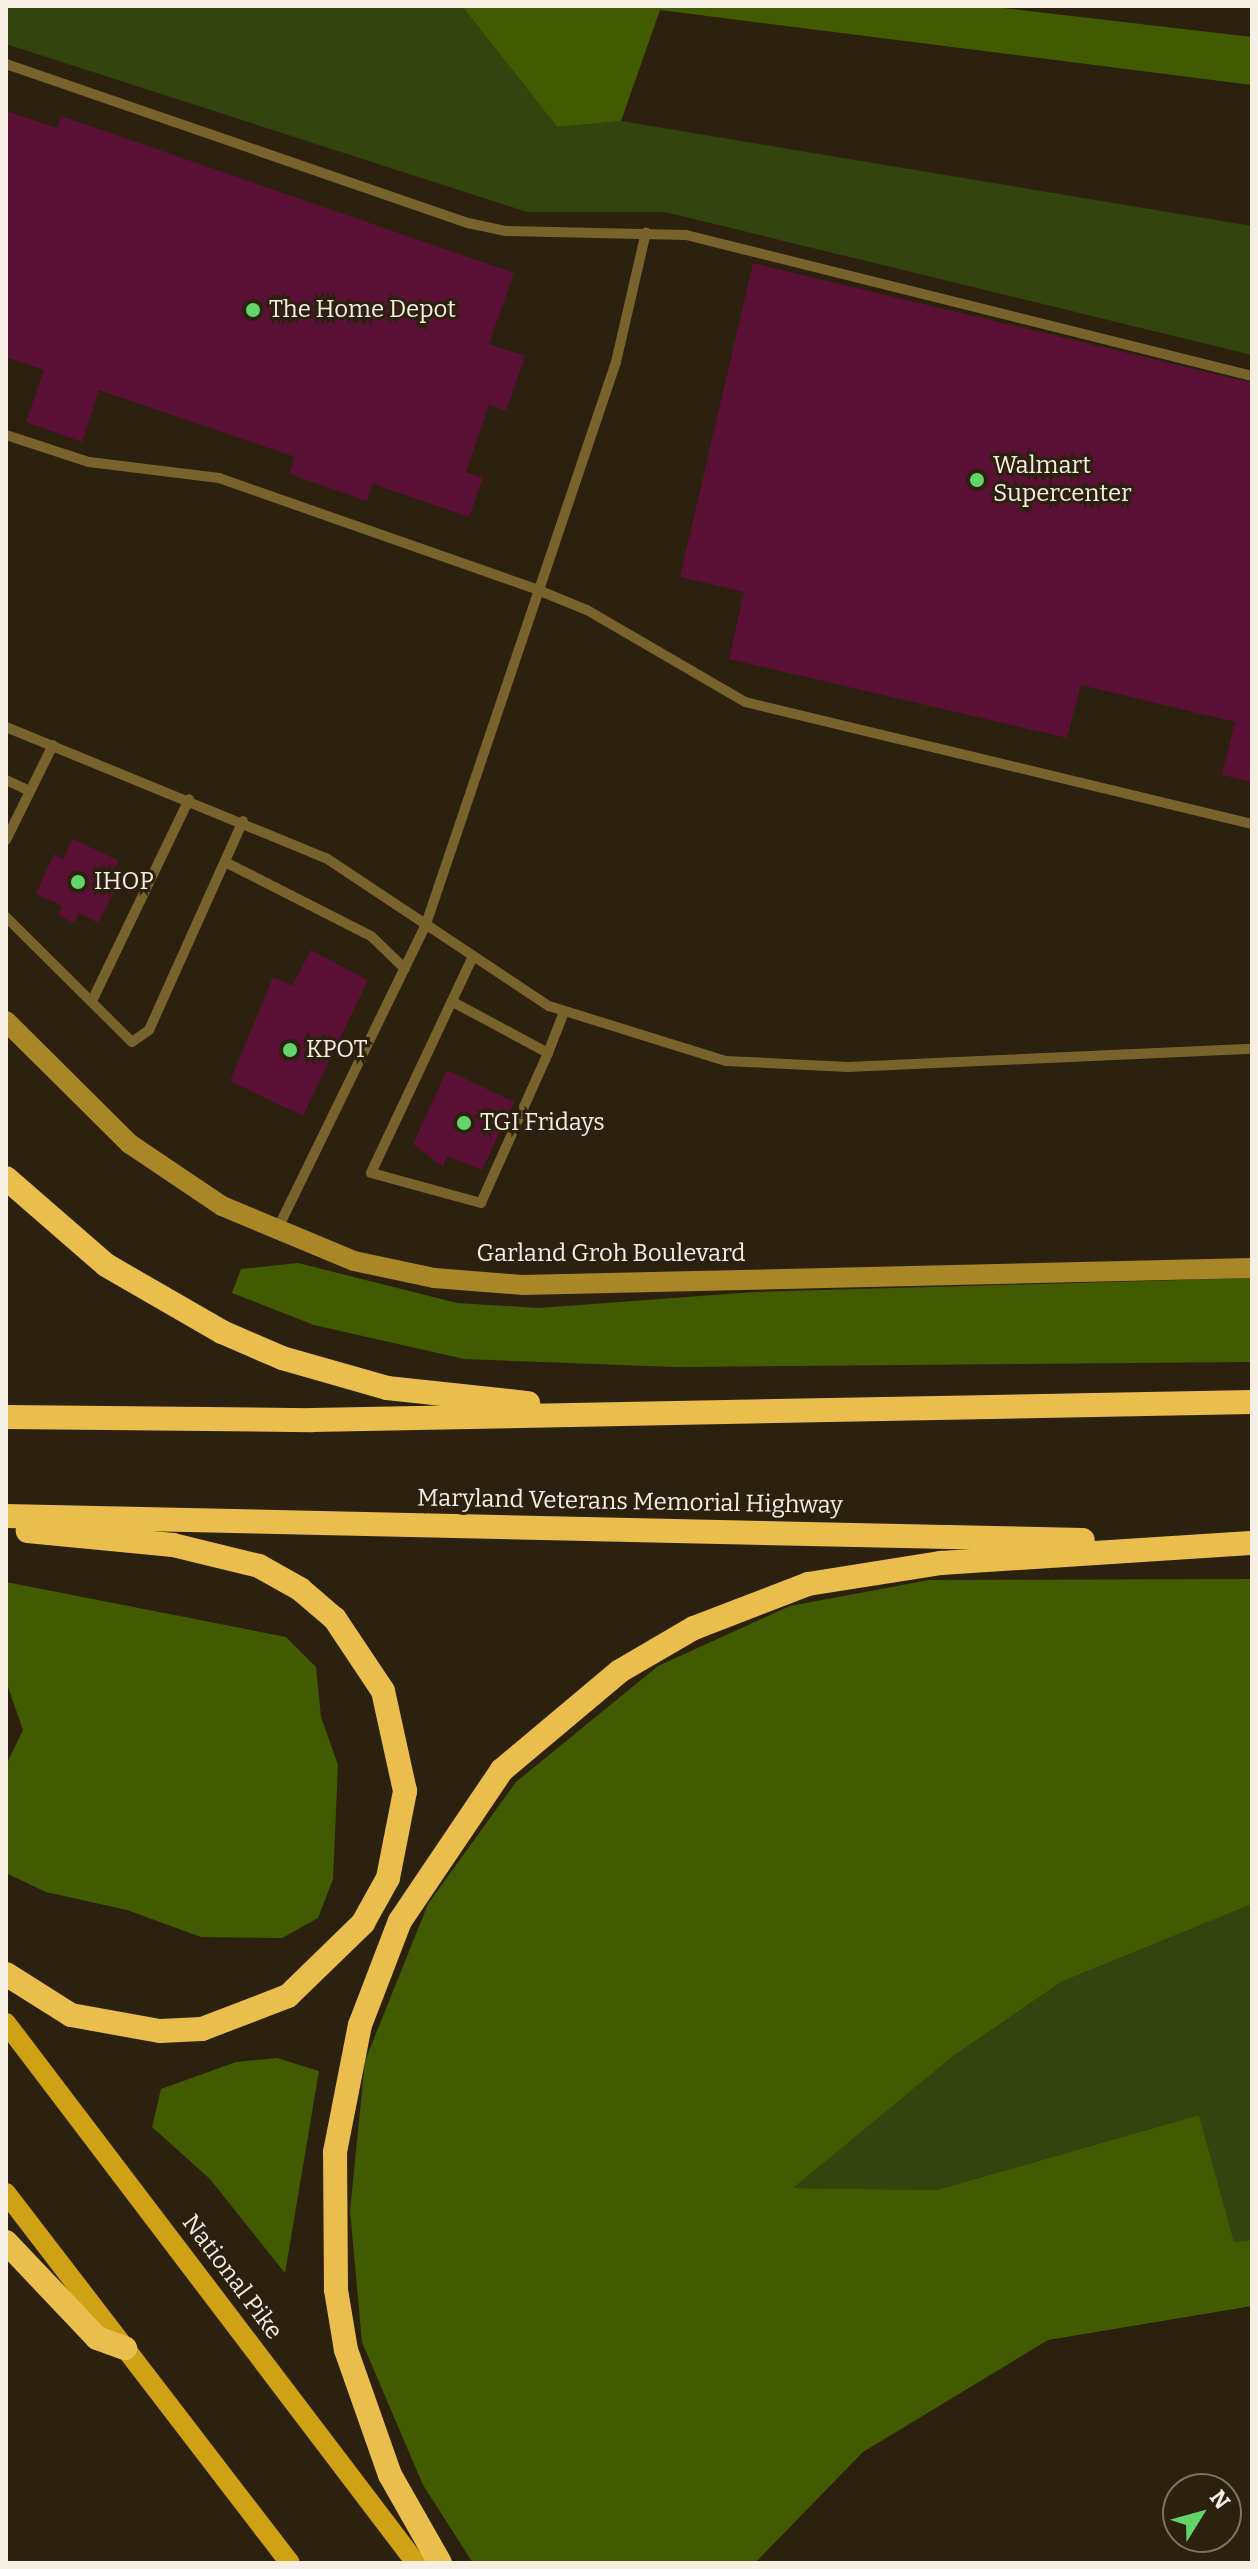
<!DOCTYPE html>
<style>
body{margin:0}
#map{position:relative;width:1258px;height:2569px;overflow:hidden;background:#2c210e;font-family:Bitter,serif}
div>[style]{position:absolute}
.green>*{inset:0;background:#33440f}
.forest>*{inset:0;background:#425b00}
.building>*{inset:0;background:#5b1036}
.lane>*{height:10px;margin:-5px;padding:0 5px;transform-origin:5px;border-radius:5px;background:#78632d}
.secondary>*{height:20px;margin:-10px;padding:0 10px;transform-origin:10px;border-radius:10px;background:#a98727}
.primary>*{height:20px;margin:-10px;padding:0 10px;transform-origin:10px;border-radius:10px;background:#cfa215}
.highway>*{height:24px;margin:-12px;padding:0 12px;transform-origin:12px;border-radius:12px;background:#e9be4d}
.dots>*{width:22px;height:22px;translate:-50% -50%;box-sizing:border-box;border:4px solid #2c210e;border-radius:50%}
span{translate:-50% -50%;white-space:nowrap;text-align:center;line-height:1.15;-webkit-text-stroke:6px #2c210e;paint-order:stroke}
.poi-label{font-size:24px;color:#f5eee2}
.left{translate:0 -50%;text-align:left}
.street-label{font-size:24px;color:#f5eee2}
.frame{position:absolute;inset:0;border:8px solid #f5eee2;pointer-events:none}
.north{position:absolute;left:1162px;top:2473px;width:80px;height:80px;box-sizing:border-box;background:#2c210e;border:2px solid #7c7363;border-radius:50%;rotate:53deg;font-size:22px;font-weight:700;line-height:32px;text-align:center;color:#f5eee2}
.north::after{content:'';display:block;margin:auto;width:28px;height:36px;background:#63d469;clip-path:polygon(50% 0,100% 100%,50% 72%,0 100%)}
</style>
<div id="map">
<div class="green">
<i style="clip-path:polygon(6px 6px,462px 6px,557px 127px,621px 121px,1252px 226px,1252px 355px,665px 212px,527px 212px,6px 44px)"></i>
<i style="clip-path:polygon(1252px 1904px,1252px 2240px,1234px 2243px,1199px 2115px,937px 2190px,792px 2188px,952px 2057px,1061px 1982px)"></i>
</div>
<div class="forest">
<i style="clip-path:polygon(462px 6px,986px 6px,1252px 37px,1252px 85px,660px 10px,621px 121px,557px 127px)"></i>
<i style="clip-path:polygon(298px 1263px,457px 1303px,539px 1308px,754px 1292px,1252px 1278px,1252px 1362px,675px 1367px,464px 1359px,314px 1325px,232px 1293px,241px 1269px)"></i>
<i style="clip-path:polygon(1252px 1579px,1252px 1904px,1061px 1982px,952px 2057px,793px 2188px,937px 2190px,1199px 2115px,1234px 2242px,1252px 2240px,1252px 2306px,1048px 2340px,863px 2452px,755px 2563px,473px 2563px,423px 2485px,362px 2342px,350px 2211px,365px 2061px,428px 1904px,516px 1782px,658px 1666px,790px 1606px,929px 1580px)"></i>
<i style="clip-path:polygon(6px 1582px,286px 1637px,316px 1667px,321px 1717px,338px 1765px,333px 1879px,318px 1918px,282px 1938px,201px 1937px,127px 1910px,46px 1892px,8px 1874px,6px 1765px,23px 1730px,6px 1681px)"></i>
<i style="clip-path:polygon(277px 2058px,319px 2071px,285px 2273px,210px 2179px,152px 2127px,161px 2089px,236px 2062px)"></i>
</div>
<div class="building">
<i style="clip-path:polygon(6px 111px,57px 128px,61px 116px,514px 273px,489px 344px,525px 356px,506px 411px,489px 405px,466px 472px,483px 478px,469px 517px,373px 484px,367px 501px,289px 474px,295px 457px,99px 390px,82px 442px,26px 422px,44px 370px,6px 357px)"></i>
<i style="clip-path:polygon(753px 263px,1252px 383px,1252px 782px,1222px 775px,1235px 722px,1081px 685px,1067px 738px,729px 659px,744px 592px,680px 577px)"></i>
<i style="clip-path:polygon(73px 839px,119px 861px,110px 880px,118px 884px,98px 923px,79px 913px,74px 923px,58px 915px,63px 906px,36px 894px,54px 854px,63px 859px)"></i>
<i style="clip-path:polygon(311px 950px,368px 980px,303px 1116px,230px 1081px,273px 977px,292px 986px)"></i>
<i style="clip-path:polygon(447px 1070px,514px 1102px,482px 1170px,447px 1156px,443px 1167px,413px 1144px)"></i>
</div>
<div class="lane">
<i style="left:6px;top:64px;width:489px;rotate:19deg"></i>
<i style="left:468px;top:223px;width:40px;rotate:12deg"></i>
<i style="left:507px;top:231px;width:179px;rotate:1.3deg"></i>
<i style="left:686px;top:235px;width:583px;rotate:13.99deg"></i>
<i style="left:6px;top:435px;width:87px;rotate:18deg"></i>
<i style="left:89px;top:462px;width:131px;rotate:7deg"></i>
<i style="left:219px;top:478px;width:338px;rotate:19.3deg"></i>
<i style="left:538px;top:590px;width:53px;rotate:22.2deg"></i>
<i style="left:587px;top:610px;width:183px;rotate:30.2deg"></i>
<i style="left:745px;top:702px;width:521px;rotate:13.53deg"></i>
<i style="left:6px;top:727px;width:346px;rotate:22.3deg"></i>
<i style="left:326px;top:858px;width:268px;rotate:33.6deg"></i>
<i style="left:549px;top:1006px;width:185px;rotate:17.3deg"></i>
<i style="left:726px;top:1061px;width:122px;rotate:2.8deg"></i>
<i style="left:848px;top:1067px;width:404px;rotate:-2.6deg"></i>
<i style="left:6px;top:780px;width:26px;rotate:25deg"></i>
<i style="left:6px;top:840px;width:106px;rotate:-63.7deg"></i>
<i style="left:225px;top:862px;width:164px;rotate:26.9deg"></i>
<i style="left:371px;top:936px;width:47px;rotate:44.1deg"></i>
<i style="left:6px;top:917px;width:177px;rotate:44.8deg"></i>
<i style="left:132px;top:1042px;width:21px;rotate:-35deg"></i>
<i style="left:149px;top:1030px;width:229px;rotate:-65.8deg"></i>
<i style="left:92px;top:1001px;width:224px;rotate:-64.3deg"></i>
<i style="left:453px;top:1002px;width:108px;rotate:28.2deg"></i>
<i style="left:548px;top:1053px;width:164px;rotate:114.1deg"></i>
<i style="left:481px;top:1203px;width:114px;rotate:-164.7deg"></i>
<i style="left:371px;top:1173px;width:238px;rotate:-64.8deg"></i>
<i style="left:548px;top:1053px;width:44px;rotate:-68.7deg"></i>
<i style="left:276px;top:1232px;width:339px;rotate:-64deg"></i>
<i style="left:425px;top:927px;width:596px;rotate:-71.32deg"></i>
<i style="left:616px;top:362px;width:133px;rotate:-77deg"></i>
</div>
<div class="secondary">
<i style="left:6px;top:1021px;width:175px;rotate:44.8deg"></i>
<i style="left:130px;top:1144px;width:111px;rotate:34deg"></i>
<i style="left:222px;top:1206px;width:143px;rotate:22.6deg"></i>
<i style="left:354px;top:1261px;width:82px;rotate:12deg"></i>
<i style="left:434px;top:1278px;width:88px;rotate:4.5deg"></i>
<i style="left:522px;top:1285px;width:730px;rotate:-1.33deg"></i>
</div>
<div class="primary">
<i style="left:6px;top:2023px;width:678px;rotate:52.79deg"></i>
<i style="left:6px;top:2193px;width:466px;rotate:52.5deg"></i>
</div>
<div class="highway">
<i style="left:6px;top:1178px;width:133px;rotate:41deg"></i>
<i style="left:106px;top:1265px;width:134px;rotate:30deg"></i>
<i style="left:222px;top:1332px;width:65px;rotate:23.4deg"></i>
<i style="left:282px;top:1358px;width:109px;rotate:15.9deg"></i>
<i style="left:387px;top:1388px;width:142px;rotate:6.1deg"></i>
<i style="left:6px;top:1417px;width:306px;rotate:0.6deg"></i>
<i style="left:312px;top:1420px;width:940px;rotate:-1.1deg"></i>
<i style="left:6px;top:1516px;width:1077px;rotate:1.28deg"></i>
<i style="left:6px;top:1974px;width:77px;rotate:32.2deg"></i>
<i style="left:71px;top:2015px;width:90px;rotate:10.2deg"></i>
<i style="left:160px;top:2031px;width:42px;rotate:-2.7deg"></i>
<i style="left:202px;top:2029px;width:92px;rotate:-21deg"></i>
<i style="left:288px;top:1996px;width:105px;rotate:-44.2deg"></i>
<i style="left:363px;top:1923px;width:51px;rotate:-60.9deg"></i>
<i style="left:388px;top:1878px;width:89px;rotate:-78.9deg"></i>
<i style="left:405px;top:1791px;width:102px;rotate:-102.4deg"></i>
<i style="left:383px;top:1691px;width:87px;rotate:-123.7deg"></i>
<i style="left:335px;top:1619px;width:46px;rotate:-139.4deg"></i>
<i style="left:300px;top:1589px;width:47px;rotate:-150.7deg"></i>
<i style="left:259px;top:1566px;width:89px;rotate:-166.3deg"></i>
<i style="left:173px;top:1545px;width:146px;rotate:-174.5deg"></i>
<i style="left:6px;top:2242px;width:132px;rotate:46.5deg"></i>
<i style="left:97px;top:2338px;width:30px;rotate:20deg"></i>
<i style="left:440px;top:2563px;width:101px;rotate:-119.6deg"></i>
<i style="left:390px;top:2475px;width:133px;rotate:-109.4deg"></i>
<i style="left:346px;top:2350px;width:61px;rotate:-99.5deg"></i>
<i style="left:336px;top:2290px;width:138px;rotate:-90.4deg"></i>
<i style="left:335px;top:2152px;width:129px;rotate:-78.9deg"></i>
<i style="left:360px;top:2025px;width:111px;rotate:-69deg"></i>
<i style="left:400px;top:1921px;width:182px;rotate:-56deg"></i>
<i style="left:502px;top:1770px;width:154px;rotate:-40deg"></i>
<i style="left:620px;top:1671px;width:86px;rotate:-30.2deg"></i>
<i style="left:694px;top:1628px;width:122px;rotate:-21.1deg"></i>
<i style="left:808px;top:1584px;width:135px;rotate:-9deg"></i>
<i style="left:941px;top:1563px;width:310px;rotate:-3.7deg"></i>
</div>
<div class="dots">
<i style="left:253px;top:310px;background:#63d469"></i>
<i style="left:977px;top:480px;background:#63d469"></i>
<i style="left:78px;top:882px;background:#63d469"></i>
<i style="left:290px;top:1050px;background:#63d469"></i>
<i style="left:464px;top:1123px;background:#63d469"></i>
</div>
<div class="poi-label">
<span class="left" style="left:269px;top:310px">The Home Depot</span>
<span class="left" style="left:993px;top:480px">Walmart<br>Supercenter</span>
<span class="left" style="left:94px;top:882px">IHOP</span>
<span class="left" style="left:306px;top:1050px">KPOT</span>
<span class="left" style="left:480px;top:1123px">TGI Fridays</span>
</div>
<div class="street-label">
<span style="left:611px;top:1254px">Garland Groh Boulevard</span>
<span style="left:630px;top:1502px;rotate:1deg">Maryland Veterans Memorial Highway</span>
<span style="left:232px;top:2277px;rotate:53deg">National Pike</span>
</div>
<div class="frame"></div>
<div class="north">N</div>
</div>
